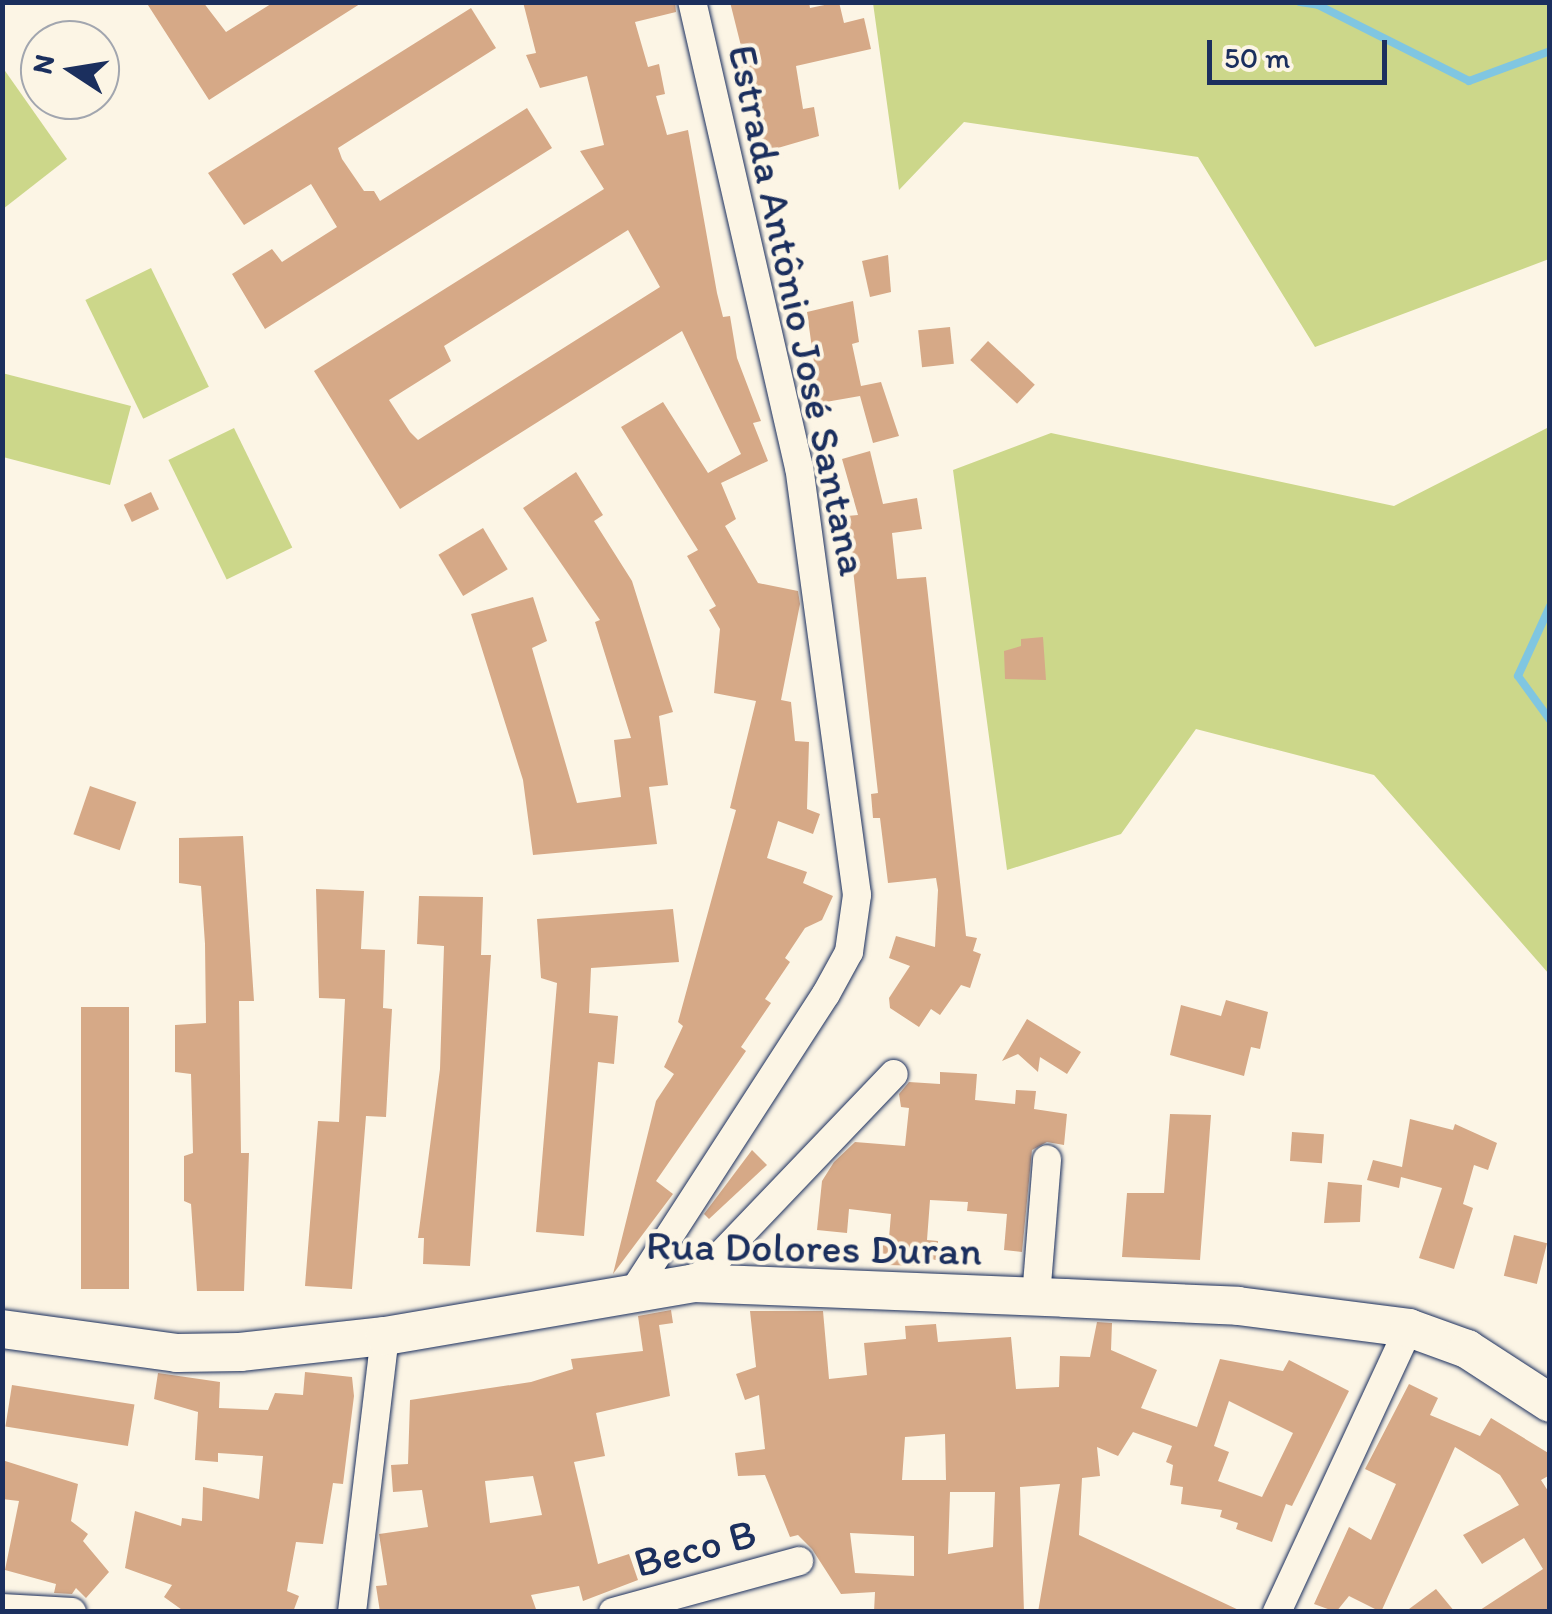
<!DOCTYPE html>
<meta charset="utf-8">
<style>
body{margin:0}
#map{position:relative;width:1552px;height:1614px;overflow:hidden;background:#fcf5e5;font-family:Itim,sans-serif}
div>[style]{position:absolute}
.green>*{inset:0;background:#ccd78a;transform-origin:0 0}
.stream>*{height:8px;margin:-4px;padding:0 4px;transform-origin:4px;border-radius:4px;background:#80c6e1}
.building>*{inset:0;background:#d6a987;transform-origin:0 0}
.roads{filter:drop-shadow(0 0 2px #1b2f5e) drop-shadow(0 0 2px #1b2f5e)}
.street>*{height:28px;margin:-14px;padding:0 14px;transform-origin:14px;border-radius:14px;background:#fcf5e5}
.secondary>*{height:38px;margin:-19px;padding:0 19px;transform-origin:19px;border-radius:19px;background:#fcf5e5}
span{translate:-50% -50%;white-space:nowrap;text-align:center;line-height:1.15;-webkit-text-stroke:8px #fcf5e5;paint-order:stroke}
.street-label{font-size:42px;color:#1b2f5e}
.frame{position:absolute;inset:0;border:5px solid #1b2f5e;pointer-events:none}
.north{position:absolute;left:20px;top:20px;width:100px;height:100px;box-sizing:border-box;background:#fcf5e5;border:2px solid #a2a6af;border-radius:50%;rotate:282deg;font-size:28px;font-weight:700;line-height:40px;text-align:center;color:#1b2f5e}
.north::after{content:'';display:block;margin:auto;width:35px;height:45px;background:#1b2f5e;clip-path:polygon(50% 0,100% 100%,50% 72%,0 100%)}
.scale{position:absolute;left:1207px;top:40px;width:180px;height:45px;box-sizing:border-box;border:5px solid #1b2f5e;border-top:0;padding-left:12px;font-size:30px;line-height:35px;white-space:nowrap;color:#1b2f5e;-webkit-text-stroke:8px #fcf5e5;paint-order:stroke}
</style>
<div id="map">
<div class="green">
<i style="clip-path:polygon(873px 3px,1549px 3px,1549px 259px,1315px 347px,1198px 157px,964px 122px,899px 190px)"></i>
<i style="clip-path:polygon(3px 68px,67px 159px,3px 209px,2px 209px)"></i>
<i style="left:151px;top:268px;width:132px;height:73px;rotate:64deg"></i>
<i style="clip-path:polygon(2px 373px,131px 406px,110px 485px,3px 457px)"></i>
<i style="clip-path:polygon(1549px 427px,1549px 974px,1374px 775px,1196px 729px,1121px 834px,1007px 870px,953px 470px,1051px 433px,1394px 506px)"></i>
<i style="left:234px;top:428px;width:133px;height:73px;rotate:64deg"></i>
</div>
<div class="stream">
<i style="left:1300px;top:2px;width:18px;rotate:9deg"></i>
<i style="left:1318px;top:5px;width:169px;rotate:26.7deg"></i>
<i style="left:1469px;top:81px;width:86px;rotate:-20.3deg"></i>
<i style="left:1550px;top:606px;width:77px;rotate:114.6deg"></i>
<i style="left:1518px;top:676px;width:54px;rotate:54deg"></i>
</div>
<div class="building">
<i style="clip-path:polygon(146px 2px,203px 2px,226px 32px,274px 2px,363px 2px,209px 100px)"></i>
<i style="clip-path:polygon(evenodd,523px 2px,675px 2px,676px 12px,635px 22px,648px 67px,659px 64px,665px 94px,656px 96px,667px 135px,688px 130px,717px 293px,723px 317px,730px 316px,737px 358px,761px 421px,753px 423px,768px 461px,721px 483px,736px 519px,725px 526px,758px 583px,798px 591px,800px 604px,781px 700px,791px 702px,795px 741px,809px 742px,807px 809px,820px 814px,813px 834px,778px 821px,767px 858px,807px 872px,803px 883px,833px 896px,822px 920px,805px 928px,785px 958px,790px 962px,765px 999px,771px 1003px,741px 1047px,746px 1051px,656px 1181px,673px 1194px,613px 1274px,656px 1101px,674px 1074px,664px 1067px,683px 1026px,678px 1022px,736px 810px,730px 808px,756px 701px,714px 693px,720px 629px,709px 610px,716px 606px,687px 556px,698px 550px,621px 427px,663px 402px,708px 473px,741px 454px,682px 331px,400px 509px,314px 371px,604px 189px,580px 151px,604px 145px,587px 76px,540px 88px,526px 55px,536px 53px,523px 2px,628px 230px,660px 287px,418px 440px,410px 432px,389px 400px,451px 361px,444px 346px,628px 230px)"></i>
<i style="clip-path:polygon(730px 2px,809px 2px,810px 8px,839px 2px,844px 23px,864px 18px,871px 49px,796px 66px,803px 109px,814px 107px,819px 136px,764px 152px,752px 96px,743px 98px,734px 48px,741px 46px)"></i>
<i style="clip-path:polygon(471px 8px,496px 48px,338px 148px,342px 159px,364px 191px,374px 191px,380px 201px,527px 108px,552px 148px,265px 329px,232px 274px,272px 249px,282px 262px,337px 227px,311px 184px,244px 225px,208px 173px)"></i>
<i style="clip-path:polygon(888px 255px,891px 292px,870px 297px,862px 261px)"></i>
<i style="clip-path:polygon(853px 301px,859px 342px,852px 344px,861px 386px,881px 382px,899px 436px,873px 443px,860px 396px,820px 403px,809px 364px,814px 363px,807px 312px)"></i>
<i style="left:950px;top:327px;width:37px;height:32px;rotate:84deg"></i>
<i style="left:988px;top:341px;width:64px;height:26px;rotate:43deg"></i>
<i style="clip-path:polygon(870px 451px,883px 504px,917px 498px,922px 529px,892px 533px,897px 579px,926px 577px,966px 936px,977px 938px,973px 951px,981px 954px,970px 988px,961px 985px,940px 1015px,931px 1009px,919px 1027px,890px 1008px,889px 998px,910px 966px,889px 958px,896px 936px,935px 947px,938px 890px,936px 878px,888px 883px,880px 818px,873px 818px,871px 794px,878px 793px,847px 516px,858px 515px,842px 459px)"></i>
<i style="clip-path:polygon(576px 472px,603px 515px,594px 521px,632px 581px,673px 712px,659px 716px,668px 785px,649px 787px,657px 844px,533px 855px,523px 780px,471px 614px,533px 597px,547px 641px,532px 648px,577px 803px,621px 797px,614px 740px,631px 738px,595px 622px,600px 620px,523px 508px)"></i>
<i style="left:151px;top:492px;width:19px;height:30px;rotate:65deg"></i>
<i style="left:483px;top:528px;width:48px;height:52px;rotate:59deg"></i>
<i style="clip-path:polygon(1043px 637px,1046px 680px,1005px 679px,1004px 651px,1021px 646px,1021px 639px)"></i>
<i style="left:90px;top:786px;width:49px;height:51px;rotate:19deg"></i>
<i style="clip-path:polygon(243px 836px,254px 1001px,239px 1001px,241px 1153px,249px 1153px,244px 1291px,197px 1291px,191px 1204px,184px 1201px,184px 1156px,193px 1153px,191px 1074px,175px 1072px,175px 1025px,206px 1023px,205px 944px,201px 886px,179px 883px,179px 838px)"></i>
<i style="clip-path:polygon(316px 889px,364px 891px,361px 949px,385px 950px,383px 1008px,392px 1009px,386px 1117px,366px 1116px,352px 1289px,305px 1286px,318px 1121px,339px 1122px,345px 999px,319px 998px)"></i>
<i style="clip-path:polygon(419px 896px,483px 897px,481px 955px,491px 955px,470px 1266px,423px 1264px,424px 1238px,418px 1238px,440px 1069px,444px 946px,417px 944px)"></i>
<i style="clip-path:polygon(673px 909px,679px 962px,591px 968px,589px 1013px,618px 1016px,614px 1064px,598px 1062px,584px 1236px,536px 1232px,557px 983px,541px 978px,537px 919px)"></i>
<i style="clip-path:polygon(1226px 1000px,1268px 1012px,1260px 1049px,1251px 1047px,1244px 1076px,1170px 1055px,1181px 1005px,1221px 1016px)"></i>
<i style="left:81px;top:1007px;width:48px;height:282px"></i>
<i style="clip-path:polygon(1027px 1019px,1081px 1052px,1067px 1074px,1040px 1057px,1038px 1072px,1018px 1054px,1002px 1061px)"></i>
<i style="clip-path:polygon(940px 1072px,977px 1074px,975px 1100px,1015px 1104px,1016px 1090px,1036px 1091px,1034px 1109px,1067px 1114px,1064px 1145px,1047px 1142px,1032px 1150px,1022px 1252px,1004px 1250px,1007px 1214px,967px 1211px,968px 1202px,930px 1200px,927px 1240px,938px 1241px,936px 1260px,925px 1258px,925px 1266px,887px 1265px,888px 1254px,878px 1253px,879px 1238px,889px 1238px,891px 1214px,849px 1209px,847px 1233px,817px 1230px,822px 1181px,834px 1162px,855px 1142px,905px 1146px,909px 1108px,901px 1107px,899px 1094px,909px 1082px,940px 1084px)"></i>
<i style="clip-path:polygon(1170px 1114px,1211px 1115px,1200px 1260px,1122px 1257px,1127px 1193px,1164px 1193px)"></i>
<i style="clip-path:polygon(1410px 1119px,1453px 1130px,1455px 1124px,1497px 1143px,1488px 1170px,1474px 1165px,1463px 1204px,1473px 1208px,1454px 1269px,1419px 1258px,1442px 1188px,1401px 1177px,1399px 1188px,1367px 1180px,1373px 1160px,1402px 1167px)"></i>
<i style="left:1292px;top:1132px;width:32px;height:29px;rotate:4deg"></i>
<i style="clip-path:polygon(752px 1150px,767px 1165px,709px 1219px,704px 1214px)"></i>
<i style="clip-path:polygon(1328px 1182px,1362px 1185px,1360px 1222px,1324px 1223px)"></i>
<i style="left:1514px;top:1235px;width:34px;height:42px;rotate:14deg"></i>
<i style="clip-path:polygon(evenodd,671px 1310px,673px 1323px,659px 1325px,670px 1396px,596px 1413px,605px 1456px,574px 1462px,598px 1564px,629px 1554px,638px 1580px,583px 1601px,579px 1586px,531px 1595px,537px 1612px,380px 1612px,376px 1586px,387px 1585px,379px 1534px,428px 1527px,422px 1490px,393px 1492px,391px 1465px,408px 1464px,410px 1400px,531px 1382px,573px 1369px,571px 1359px,643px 1351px,638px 1316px,671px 1310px,533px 1476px,542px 1515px,490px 1523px,485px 1481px,533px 1476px)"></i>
<i style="clip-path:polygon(evenodd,750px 1311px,823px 1311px,829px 1379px,867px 1375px,864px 1343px,906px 1339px,905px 1326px,936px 1324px,938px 1342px,1011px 1337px,1016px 1389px,1059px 1387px,1060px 1356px,1090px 1357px,1097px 1322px,1112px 1323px,1111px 1350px,1157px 1370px,1141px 1408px,1197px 1427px,1220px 1359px,1283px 1371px,1289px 1360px,1349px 1391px,1292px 1506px,1286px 1504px,1272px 1542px,1236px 1529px,1238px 1523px,1220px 1517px,1222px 1510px,1181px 1504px,1183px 1487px,1170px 1485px,1173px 1465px,1166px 1462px,1172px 1446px,1133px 1432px,1118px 1456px,1097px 1447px,1100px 1476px,1082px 1478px,1079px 1535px,1243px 1612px,1038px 1612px,1060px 1484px,1020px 1487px,1024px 1612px,874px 1612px,875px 1592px,841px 1594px,812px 1549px,798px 1535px,790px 1537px,765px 1475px,738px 1476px,735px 1453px,765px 1449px,759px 1395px,745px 1400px,736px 1374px,756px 1367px,750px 1311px,1229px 1401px,1293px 1433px,1262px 1497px,1218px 1481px,1229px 1452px,1214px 1446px,1229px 1401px,750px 1311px,945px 1434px,946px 1480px,902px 1480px,905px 1437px,945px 1434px,750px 1311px,950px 1492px,995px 1492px,993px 1547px,948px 1554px,950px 1492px,750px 1311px,850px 1533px,914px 1536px,914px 1576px,855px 1573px,850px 1533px)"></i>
<i style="clip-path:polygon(305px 1372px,352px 1377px,354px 1396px,343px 1484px,333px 1483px,323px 1544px,296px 1542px,287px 1591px,299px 1596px,293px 1612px,185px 1612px,164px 1597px,172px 1585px,125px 1568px,135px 1511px,181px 1526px,182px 1518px,202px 1521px,203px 1487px,259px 1499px,263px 1456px,218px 1453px,218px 1462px,195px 1460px,198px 1412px,154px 1399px,158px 1373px,220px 1382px,219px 1408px,268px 1410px,275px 1393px,303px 1395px)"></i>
<i style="clip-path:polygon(1409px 1384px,1438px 1398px,1430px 1415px,1480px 1436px,1491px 1418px,1550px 1454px,1550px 1475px,1541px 1480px,1550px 1494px,1550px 1612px,1477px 1612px,1543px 1569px,1524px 1538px,1482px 1564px,1463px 1535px,1519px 1505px,1500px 1475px,1455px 1447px,1381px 1612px,1349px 1596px,1336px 1612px,1314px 1604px,1349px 1527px,1371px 1540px,1396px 1484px,1365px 1469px)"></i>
<i style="left:12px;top:1385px;width:124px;height:42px;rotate:9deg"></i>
<i style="clip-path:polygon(2px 1460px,78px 1484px,71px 1521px,88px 1534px,83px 1541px,109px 1572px,86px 1598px,76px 1588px,72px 1594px,54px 1593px,56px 1584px,5px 1570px,19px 1501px,2px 1499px)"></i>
<i style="clip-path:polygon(1436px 1589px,1455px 1612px,1405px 1612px)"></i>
</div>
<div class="roads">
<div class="street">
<i style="left:694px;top:1283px;width:289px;rotate:-46.3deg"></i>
<i style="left:635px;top:1289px;width:351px;rotate:-57.1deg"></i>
<i style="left:826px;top:994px;width:48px;rotate:-61.3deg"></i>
<i style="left:849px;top:952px;width:58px;rotate:-82deg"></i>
<i style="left:857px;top:895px;width:431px;rotate:-97.7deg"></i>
<i style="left:799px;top:468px;width:478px;rotate:-102.9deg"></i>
<i style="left:1036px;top:1297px;width:138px;rotate:-85.4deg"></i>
<i style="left:2px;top:1608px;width:70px;rotate:3.3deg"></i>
<i style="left:352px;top:1612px;width:278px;rotate:-83.2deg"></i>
<i style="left:613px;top:1612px;width:193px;rotate:-15.3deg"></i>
<i style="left:1277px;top:1612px;width:313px;rotate:-65.1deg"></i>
</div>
<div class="secondary">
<i style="left:2px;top:1329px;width:177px;rotate:7.8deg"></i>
<i style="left:177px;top:1353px;width:63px;rotate:-0.9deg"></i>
<i style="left:240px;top:1352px;width:146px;rotate:-6.3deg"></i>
<i style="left:385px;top:1336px;width:314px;rotate:-9.7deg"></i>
<i style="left:694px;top:1283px;width:371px;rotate:2.3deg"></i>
<i style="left:1065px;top:1298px;width:173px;rotate:2.6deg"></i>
<i style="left:1238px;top:1306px;width:172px;rotate:7.3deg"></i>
<i style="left:1409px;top:1328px;width:62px;rotate:19.9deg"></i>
<i style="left:1467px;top:1349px;width:99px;rotate:33deg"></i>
</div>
</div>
<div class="street-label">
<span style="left:798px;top:310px;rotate:78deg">Estrada Antônio José Santana</span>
<span style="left:814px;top:1248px;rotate:1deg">Rua Dolores Duran</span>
<span style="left:695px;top:1548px;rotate:-15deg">Beco B</span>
</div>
<div class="frame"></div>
<div class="north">N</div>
<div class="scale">50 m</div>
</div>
